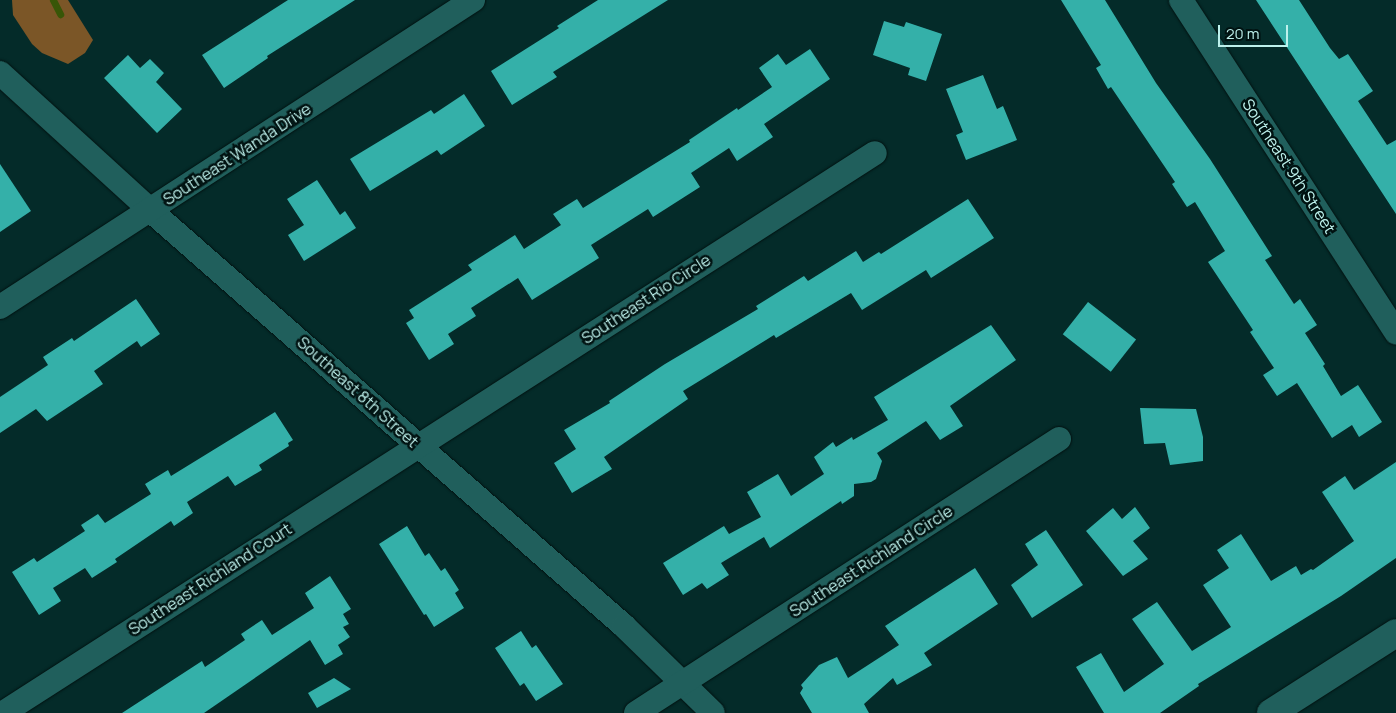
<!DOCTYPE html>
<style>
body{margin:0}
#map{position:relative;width:1396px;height:713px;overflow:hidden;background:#042b29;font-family:Manrope,sans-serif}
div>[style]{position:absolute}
.forest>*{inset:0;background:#7b5627}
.stream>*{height:7px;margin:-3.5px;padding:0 3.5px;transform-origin:3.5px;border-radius:3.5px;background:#385607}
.building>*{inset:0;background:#34b0a9;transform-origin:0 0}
.roads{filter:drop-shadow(0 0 1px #031110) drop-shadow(0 0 1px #031110)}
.minor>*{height:24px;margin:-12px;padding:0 12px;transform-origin:12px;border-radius:12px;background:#205f5c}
.tertiary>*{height:28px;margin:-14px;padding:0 14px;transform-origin:14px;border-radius:14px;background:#205f5c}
span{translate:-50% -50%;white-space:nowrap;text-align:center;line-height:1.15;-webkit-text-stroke:5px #001211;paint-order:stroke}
.street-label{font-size:16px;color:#bdf1ec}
.scale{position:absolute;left:1218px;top:25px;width:70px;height:22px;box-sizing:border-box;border:2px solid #bdf1ec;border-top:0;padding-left:6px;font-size:15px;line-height:18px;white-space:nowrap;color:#bdf1ec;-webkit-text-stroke:4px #001211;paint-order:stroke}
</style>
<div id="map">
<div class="forest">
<i style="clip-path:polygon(12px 0,68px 0,93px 40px,85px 53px,68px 64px,42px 53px,32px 44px,13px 15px)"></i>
</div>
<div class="stream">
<i style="left:53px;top:0;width:16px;rotate:63deg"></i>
</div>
<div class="building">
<i style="clip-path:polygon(288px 0,355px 0,267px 56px,268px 58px,224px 88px,202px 55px)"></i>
<i style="clip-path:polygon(598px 0,668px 0,553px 72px,557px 77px,512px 105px,491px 71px,559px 28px,557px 26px)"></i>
<i style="clip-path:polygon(1061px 0,1105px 0,1156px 83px,1210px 159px,1272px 256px,1265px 260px,1294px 304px,1300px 299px,1317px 325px,1305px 333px,1325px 364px,1323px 366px,1341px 396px,1358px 385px,1382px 422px,1359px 437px,1352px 425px,1332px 438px,1297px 383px,1277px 396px,1263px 375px,1274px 368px,1250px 332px,1253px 330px,1208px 262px,1225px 251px,1195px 202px,1187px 207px,1172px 184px,1175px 182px,1111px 87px,1108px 89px,1096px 68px,1101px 65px)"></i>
<i style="clip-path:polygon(1256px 0,1299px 0,1330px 48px,1339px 59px,1348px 54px,1373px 91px,1358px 101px,1387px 145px,1396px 140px,1396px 214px)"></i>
<i style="clip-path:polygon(884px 21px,904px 27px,906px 22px,942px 34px,926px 81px,908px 75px,910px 68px,873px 55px)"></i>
<i style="clip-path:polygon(810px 49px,830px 79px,764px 124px,773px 137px,737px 161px,729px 148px,691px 173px,700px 187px,653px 217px,648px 209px,591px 245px,599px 258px,532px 300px,518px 278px,471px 308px,476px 316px,448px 334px,454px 344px,429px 360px,406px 323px,414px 318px,409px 310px,472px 270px,468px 265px,515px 235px,524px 249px,561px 225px,553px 214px,577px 199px,583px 208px,690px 142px,689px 140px,737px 108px,738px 110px,772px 87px,759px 68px,778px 54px,786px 65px)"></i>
<i style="clip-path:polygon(128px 55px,140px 68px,150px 59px,164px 73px,156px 82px,182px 109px,157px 133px,104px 78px)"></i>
<i style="clip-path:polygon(983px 75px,997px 109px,1003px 106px,1017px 140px,966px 160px,956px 135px,963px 132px,946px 89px)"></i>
<i style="clip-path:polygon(464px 94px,485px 126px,441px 155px,437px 150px,370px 191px,350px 159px,431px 110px,434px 114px)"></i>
<i style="clip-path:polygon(0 164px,31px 211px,0 232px)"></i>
<i style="clip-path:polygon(317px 180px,340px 215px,345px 211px,356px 228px,304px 261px,288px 235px,304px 225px,287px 199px)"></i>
<i style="clip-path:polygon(968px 199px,994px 238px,931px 278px,926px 270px,862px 310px,851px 293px,776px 338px,774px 335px,683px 391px,688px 399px,604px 457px,612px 469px,572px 493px,554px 463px,576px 449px,564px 430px,610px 403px,609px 401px,665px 364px,758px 309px,756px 306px,804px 276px,808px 281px,856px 251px,863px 262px,879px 252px,881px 254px)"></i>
<i style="clip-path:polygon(136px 299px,160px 334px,141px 347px,137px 341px,94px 371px,103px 384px,47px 421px,36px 409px,0 433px,0 397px,48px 365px,43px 357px,72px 338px,74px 341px)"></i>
<i style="left:1088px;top:302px;width:61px;height:41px;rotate:38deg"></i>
<i style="clip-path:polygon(991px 325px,1016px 360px,950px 406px,963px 426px,940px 440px,926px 421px,877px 453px,882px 461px,876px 479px,871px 482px,854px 484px,854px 496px,842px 504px,841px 501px,770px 548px,764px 537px,721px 563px,729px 575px,707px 589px,702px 583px,683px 595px,663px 563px,724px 526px,729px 534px,761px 517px,747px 492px,778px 474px,791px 496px,824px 474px,814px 457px,833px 442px,836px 447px,852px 437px,853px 440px,888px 420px,874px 397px)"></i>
<i style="clip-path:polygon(1140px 408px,1196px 409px,1203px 437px,1203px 461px,1170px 465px,1165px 443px,1144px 444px)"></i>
<i style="clip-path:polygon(275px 412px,293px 440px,288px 443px,289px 446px,259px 465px,262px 470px,235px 486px,228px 476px,187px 502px,193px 513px,174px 526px,171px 521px,115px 559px,117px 562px,92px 578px,85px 568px,53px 588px,61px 601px,39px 615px,12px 572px,34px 558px,37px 562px,85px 531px,81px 525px,98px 514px,105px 523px,151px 494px,145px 484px,168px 470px,171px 476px)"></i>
<i style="clip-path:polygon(1396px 462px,1396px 558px,1341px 596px,1198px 684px,1199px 686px,1160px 713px,1104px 713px,1076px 667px,1101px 653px,1124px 692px,1164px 664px,1132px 619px,1157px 602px,1192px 651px,1231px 627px,1203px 585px,1229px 568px,1217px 550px,1241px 534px,1271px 581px,1296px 566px,1301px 575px,1311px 569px,1313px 570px,1354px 541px,1322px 492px,1345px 476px,1354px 490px)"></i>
<i style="clip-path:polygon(1135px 507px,1150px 528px,1133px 541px,1148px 559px,1123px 576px,1086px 531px,1113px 508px,1122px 519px)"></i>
<i style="clip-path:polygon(407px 526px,425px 556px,429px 553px,441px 571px,445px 568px,459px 590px,455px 593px,464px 608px,434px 627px,426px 614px,424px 615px,379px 544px)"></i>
<i style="clip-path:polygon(1046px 530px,1083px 585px,1032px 618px,1011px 585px,1038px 565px,1025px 544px)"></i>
<i style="clip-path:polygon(975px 568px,998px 604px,924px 653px,932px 665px,897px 685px,893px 678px,864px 704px,869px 713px,812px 713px,800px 693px,803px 688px,801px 685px,819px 665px,837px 657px,848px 678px,899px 645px,885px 626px)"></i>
<i style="clip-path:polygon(330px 576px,351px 609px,343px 614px,349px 624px,343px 627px,350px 637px,338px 645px,343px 654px,325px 665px,310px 640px,204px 713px,122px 713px,202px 661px,205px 667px,245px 640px,241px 634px,262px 620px,272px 635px,314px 608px,305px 593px)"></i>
<i style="clip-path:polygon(521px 631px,532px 648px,536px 645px,563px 684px,536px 701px,524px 683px,520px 686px,495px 648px)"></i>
<i style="clip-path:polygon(334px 678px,351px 689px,317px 708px,308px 693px)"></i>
</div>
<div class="roads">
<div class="minor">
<i style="left:1181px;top:0;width:396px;rotate:57.1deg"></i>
<i style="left:0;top:73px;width:203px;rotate:42.4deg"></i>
<i style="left:150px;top:210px;width:631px;rotate:41.27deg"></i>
<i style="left:624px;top:626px;width:124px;rotate:44.3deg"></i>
<i style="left:0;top:307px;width:564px;rotate:-32.99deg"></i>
<i style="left:3px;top:713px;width:1036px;rotate:-32.71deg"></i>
<i style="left:636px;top:713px;width:504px;rotate:-32.93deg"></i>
</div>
<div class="tertiary">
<i style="left:1271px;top:713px;width:148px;rotate:-32.6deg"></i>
</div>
</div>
<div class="street-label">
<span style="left:237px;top:154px;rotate:-33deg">Southeast Wanda Drive</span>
<span style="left:1289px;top:166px;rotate:57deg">Southeast 9th Street</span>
<span style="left:646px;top:299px;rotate:-33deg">Southeast Rio Circle</span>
<span style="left:358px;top:392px;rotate:42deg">Southeast 8th Street</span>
<span style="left:871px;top:561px;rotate:-33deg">Southeast Richland Circle</span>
<span style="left:210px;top:579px;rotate:-33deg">Southeast Richland Court</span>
</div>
<div class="scale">20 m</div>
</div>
